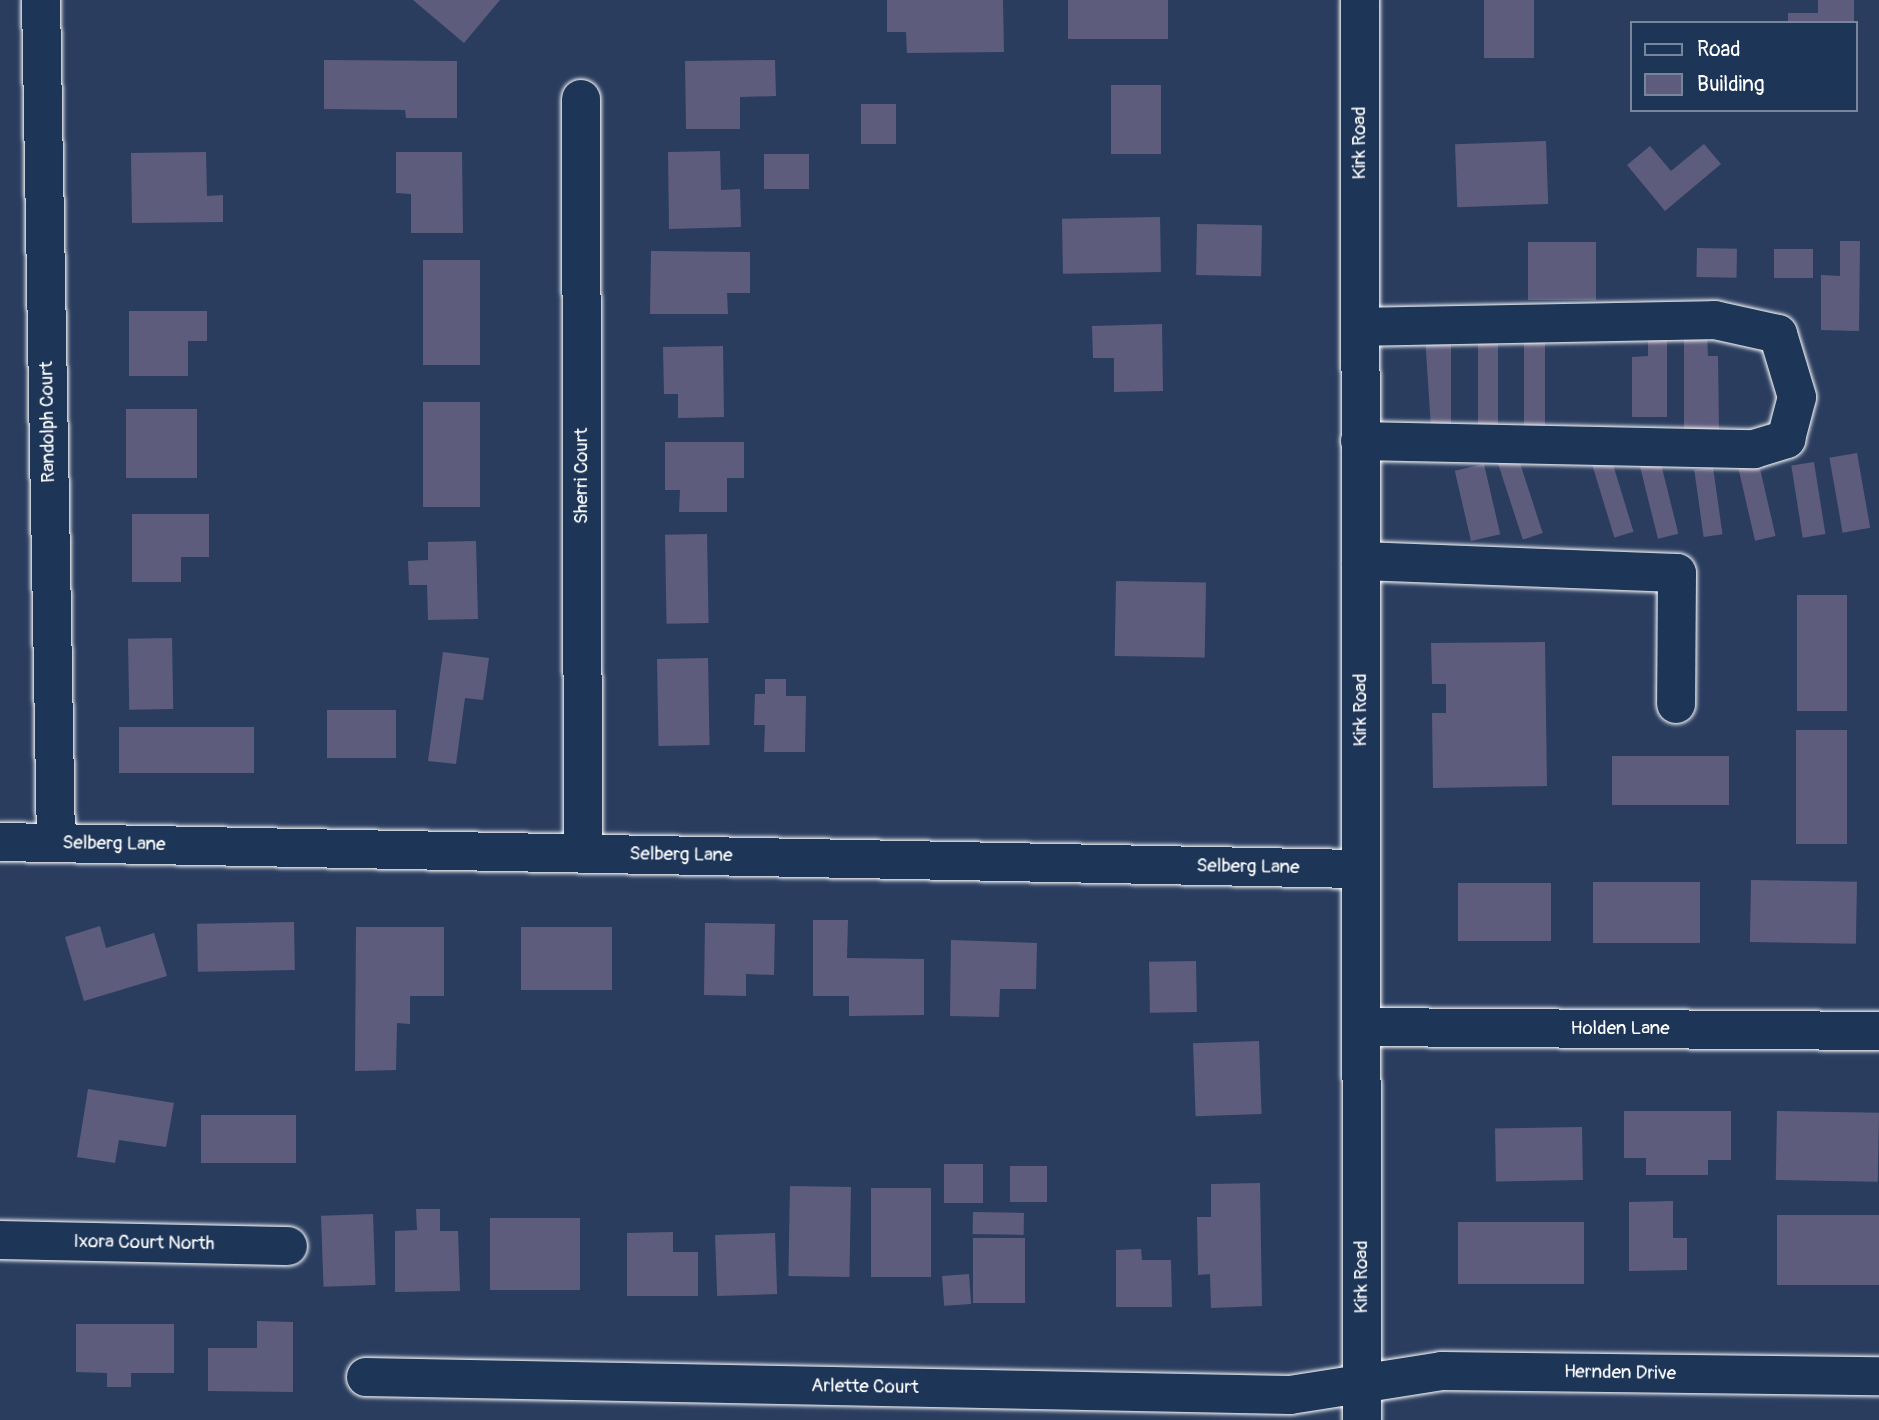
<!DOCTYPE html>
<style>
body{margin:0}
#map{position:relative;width:1879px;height:1420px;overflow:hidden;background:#2a3d5f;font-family:Pangolin,sans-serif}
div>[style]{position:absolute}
.building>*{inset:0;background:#5e5c7d;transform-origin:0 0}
.roads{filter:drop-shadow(0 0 2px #fff) drop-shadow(0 0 2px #fff)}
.minor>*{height:38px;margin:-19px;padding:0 19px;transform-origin:19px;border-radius:19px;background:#1d3557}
span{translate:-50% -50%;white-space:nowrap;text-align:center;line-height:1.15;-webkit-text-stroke:6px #1d3557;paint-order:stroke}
.street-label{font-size:19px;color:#fff}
.legend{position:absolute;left:1630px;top:21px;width:228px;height:91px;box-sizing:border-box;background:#1d3557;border:2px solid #77869a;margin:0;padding:9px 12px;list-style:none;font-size:21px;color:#fff}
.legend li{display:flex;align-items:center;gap:14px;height:35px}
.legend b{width:35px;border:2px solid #77869a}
</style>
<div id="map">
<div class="building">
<i style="clip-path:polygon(413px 0,500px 0,464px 43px)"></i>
<i style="clip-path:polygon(887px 0,1003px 0,1004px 52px,907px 53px,906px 32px,887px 32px)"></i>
<i style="left:1068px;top:0;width:100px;height:39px"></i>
<i style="left:1484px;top:0;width:50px;height:58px"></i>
<i style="clip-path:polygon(1818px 0,1854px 0,1854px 23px,1788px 23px,1788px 13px,1818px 13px)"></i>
<i style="clip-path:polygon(324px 60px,457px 61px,457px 118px,406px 118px,405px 110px,324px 109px)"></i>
<i style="clip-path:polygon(775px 60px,776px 96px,740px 97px,740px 129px,686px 129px,685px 61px)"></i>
<i style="left:1111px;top:85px;width:50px;height:69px"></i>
<i style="left:861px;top:104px;width:35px;height:40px"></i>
<i style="left:1546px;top:141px;width:63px;height:91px;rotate:88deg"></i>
<i style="clip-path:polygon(1704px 144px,1721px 164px,1665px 211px,1627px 165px,1650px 146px,1671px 171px)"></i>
<i style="clip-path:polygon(720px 151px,721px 190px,740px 189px,741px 227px,669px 229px,668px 152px)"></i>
<i style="clip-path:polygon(206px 152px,207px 196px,223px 195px,223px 222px,132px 223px,131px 153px)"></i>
<i style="clip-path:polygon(396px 152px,462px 152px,463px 233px,411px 233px,411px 194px,396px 193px)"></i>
<i style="left:764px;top:154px;width:45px;height:35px"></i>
<i style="left:1160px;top:217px;width:55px;height:98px;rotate:89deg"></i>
<i style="left:1197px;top:224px;width:65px;height:51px;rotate:1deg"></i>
<i style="clip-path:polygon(1840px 241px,1860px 241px,1859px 331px,1821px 330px,1821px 275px,1840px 276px)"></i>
<i style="left:1596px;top:242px;width:58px;height:68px;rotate:90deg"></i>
<i style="left:1697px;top:248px;width:40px;height:29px;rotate:1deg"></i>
<i style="left:1774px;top:249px;width:39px;height:29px"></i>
<i style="clip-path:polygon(651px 251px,750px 252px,750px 293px,727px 293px,728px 314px,650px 314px)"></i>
<i style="left:423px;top:260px;width:57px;height:105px"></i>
<i style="clip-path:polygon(129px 311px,207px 311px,207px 341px,188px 341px,188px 376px,129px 376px)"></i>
<i style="clip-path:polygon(1162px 324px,1163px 391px,1114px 392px,1114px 358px,1093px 358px,1092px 326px)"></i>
<i style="clip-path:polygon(1684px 334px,1707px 334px,1708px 356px,1718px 356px,1719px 430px,1684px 430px)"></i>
<i style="clip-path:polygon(1425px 336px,1451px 336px,1451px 428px,1431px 428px)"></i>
<i style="left:1524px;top:337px;width:21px;height:91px"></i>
<i style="clip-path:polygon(1648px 338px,1667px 338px,1667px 417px,1632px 417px,1632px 357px,1648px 356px)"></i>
<i style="left:1478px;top:339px;width:20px;height:85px"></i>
<i style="clip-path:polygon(723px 346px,724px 417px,678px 418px,678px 394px,664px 394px,663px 347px)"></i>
<i style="left:423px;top:402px;width:57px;height:105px"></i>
<i style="left:197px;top:409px;width:69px;height:71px;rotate:90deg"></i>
<i style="clip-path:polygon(665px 442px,744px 442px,744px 478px,727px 478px,727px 512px,679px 512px,680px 490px,665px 490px)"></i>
<i style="left:1857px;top:453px;width:76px;height:28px;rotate:80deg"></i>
<i style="left:1518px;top:457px;width:80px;height:21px;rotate:72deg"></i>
<i style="left:1611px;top:458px;width:77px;height:20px;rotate:73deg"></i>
<i style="left:1660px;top:460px;width:76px;height:21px;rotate:76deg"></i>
<i style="left:1758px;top:460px;width:78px;height:21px;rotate:77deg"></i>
<i style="left:1814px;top:462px;width:73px;height:23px;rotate:81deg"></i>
<i style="left:1484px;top:464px;width:72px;height:30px;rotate:77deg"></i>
<i style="left:1713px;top:467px;width:68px;height:19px;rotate:82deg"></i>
<i style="clip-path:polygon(132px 514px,209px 514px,209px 557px,181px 557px,181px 582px,132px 582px)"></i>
<i style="left:707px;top:534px;width:89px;height:42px;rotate:89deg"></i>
<i style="clip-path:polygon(476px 541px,478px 619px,428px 620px,427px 585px,409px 585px,408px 561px,428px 560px,428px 542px)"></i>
<i style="left:1116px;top:581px;width:90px;height:75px;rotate:1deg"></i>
<i style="left:1847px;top:595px;width:116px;height:50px;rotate:90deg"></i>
<i style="left:172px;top:638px;width:71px;height:44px;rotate:89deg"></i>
<i style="clip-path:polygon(1545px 642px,1547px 786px,1433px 788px,1432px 713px,1446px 713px,1446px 684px,1432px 684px,1431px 643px)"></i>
<i style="clip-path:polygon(443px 652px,489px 658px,483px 700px,465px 698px,456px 764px,428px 761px)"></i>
<i style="left:708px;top:658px;width:87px;height:51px;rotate:89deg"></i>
<i style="clip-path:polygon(765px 679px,786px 679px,786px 696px,806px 696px,805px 752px,764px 752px,765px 725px,754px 725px,755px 694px,765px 694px)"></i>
<i style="left:327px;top:710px;width:69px;height:48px"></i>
<i style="left:254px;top:727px;width:46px;height:135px;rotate:90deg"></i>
<i style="left:1796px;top:730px;width:51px;height:114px"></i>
<i style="left:1612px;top:756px;width:117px;height:49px"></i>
<i style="left:1751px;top:880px;width:106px;height:62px;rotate:1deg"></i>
<i style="left:1593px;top:882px;width:107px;height:61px"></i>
<i style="left:1551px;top:883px;width:58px;height:93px;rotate:90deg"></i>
<i style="clip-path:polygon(813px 920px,848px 920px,847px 958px,924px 959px,924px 1015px,849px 1016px,849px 996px,813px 996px)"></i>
<i style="left:294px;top:922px;width:48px;height:97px;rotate:89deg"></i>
<i style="clip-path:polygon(705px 923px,775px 924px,774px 975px,746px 974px,746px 996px,704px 995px)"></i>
<i style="clip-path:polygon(100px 926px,106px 948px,154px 933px,167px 976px,84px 1001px,65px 937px)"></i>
<i style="clip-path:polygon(356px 927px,444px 927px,444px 996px,410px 996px,410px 1024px,397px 1023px,396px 1070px,355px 1071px)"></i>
<i style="left:521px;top:927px;width:91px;height:63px"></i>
<i style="clip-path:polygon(951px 940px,1037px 943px,1036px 989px,1000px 989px,999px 1017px,950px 1016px)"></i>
<i style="left:1196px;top:961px;width:51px;height:47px;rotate:89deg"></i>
<i style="left:1259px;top:1041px;width:73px;height:66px;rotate:88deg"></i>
<i style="clip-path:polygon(88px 1089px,174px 1103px,166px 1147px,119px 1140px,115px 1163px,77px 1157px)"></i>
<i style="clip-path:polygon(1624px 1111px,1731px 1111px,1731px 1160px,1708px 1160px,1708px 1175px,1646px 1175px,1646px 1158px,1624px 1158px)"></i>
<i style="left:1777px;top:1111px;width:102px;height:69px;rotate:1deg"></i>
<i style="left:201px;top:1115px;width:95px;height:48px"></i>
<i style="left:1582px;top:1127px;width:53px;height:87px;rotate:89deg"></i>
<i style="left:944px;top:1164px;width:39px;height:39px"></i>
<i style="left:1047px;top:1166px;width:36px;height:37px;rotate:90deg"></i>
<i style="clip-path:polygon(1260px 1183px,1262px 1306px,1211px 1308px,1210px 1274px,1198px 1275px,1197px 1217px,1211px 1217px,1211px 1184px)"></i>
<i style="left:790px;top:1186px;width:61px;height:90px;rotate:1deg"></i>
<i style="left:871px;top:1188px;width:60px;height:89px"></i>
<i style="clip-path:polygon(1673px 1201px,1673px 1238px,1687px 1238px,1687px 1270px,1629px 1271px,1629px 1202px)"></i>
<i style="clip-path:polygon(416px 1209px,440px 1209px,440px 1231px,458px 1231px,460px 1291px,395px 1292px,395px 1231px,417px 1230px)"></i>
<i style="left:973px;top:1212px;width:51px;height:22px;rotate:1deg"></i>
<i style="left:373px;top:1214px;width:71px;height:52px;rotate:88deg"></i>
<i style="left:1879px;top:1215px;width:70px;height:102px;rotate:90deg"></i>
<i style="left:490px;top:1218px;width:90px;height:72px"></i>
<i style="left:1584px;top:1222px;width:62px;height:126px;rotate:90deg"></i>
<i style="clip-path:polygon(673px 1232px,673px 1252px,698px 1252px,698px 1296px,627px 1296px,627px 1233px)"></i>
<i style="left:775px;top:1233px;width:61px;height:60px;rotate:88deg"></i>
<i style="left:973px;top:1238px;width:52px;height:65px"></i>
<i style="clip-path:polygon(1141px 1249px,1142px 1260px,1171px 1260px,1172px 1307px,1116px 1307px,1116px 1250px)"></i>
<i style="left:969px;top:1274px;width:30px;height:27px;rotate:86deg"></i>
<i style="clip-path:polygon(257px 1321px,293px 1322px,293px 1392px,208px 1391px,208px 1348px,257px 1348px)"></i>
<i style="clip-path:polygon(76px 1324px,174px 1324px,174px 1373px,131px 1373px,131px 1387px,107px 1387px,107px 1373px,76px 1372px)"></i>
</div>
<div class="roads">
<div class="minor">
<i style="left:41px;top:0;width:843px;rotate:88.98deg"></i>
<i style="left:1360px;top:0;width:1420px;rotate:89.92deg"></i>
<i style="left:581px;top:99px;width:754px;rotate:89.85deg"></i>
<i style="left:1360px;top:441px;width:394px;rotate:1.2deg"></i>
<i style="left:1754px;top:449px;width:34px;rotate:-17deg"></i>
<i style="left:1786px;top:439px;width:43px;rotate:-75.3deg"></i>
<i style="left:1797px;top:397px;width:66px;rotate:-106.8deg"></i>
<i style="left:1778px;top:334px;width:65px;rotate:-167.5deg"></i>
<i style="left:1715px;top:320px;width:354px;rotate:178.9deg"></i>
<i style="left:1361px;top:561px;width:316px;rotate:2.2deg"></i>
<i style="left:1677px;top:573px;width:131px;rotate:90.4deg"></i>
<i style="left:0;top:842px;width:1361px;rotate:1.14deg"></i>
<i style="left:1362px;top:1027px;width:517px;rotate:0.44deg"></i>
<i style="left:0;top:1240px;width:288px;rotate:1.2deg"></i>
<i style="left:366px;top:1377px;width:924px;rotate:1.12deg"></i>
<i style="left:1290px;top:1395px;width:154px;rotate:-9deg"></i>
<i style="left:1442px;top:1371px;width:437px;rotate:0.7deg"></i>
</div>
</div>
<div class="street-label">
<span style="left:1360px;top:143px;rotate:-90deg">Kirk Road</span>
<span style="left:48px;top:422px;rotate:-91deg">Randolph Court</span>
<span style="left:582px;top:476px;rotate:-90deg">Sherri Court</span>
<span style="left:1361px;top:710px;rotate:-90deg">Kirk Road</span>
<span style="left:114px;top:844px;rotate:1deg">Selberg Lane</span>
<span style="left:681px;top:855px;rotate:1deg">Selberg Lane</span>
<span style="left:1248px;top:867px;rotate:1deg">Selberg Lane</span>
<span style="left:1620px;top:1029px">Holden Lane</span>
<span style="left:144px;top:1243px;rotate:1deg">Ixora Court North</span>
<span style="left:1362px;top:1277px;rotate:-90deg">Kirk Road</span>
<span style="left:1620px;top:1373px;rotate:1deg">Hernden Drive</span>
<span style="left:865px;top:1387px;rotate:1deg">Arlette Court</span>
</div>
<ul class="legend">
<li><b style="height:9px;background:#1d3557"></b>Road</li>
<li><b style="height:19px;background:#5e5c7d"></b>Building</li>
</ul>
</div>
